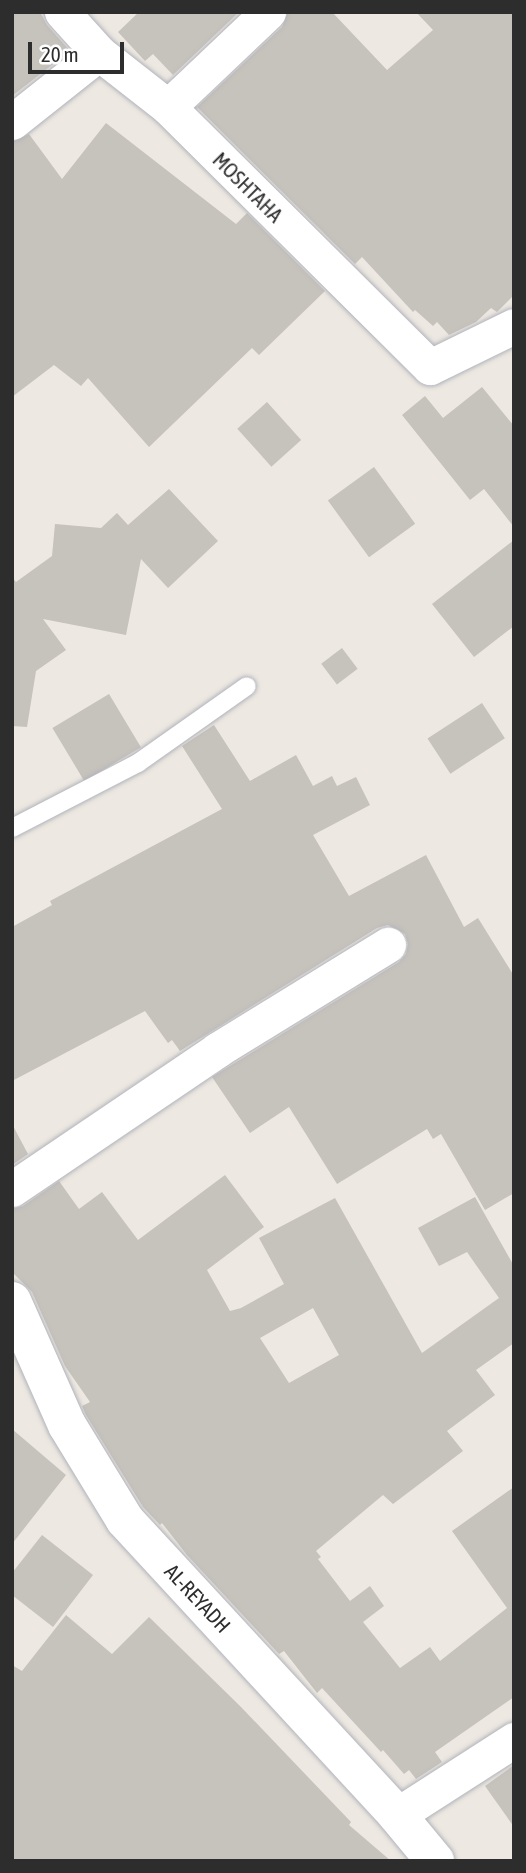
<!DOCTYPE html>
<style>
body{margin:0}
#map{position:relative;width:526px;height:1873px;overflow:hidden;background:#ede8e1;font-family:"Asap Condensed",sans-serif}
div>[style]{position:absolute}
.building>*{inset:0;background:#c6c2bc;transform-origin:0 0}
.roads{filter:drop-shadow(0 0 2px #b1b3bc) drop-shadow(0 0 2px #b1b3bc)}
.lane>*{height:18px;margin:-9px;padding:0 9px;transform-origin:9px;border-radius:9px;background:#fff}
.street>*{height:35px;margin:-17.5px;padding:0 17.5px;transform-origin:17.5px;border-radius:17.5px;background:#fff}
.secondary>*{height:38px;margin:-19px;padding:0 19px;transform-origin:19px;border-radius:19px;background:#fff}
span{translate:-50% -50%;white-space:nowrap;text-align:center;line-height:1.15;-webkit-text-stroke:5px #fff;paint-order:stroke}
.street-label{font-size:21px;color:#2d2d2d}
.frame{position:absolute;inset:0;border:14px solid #2d2d2d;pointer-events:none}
.scale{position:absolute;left:28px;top:42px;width:96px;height:32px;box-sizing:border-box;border:4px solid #2d2d2d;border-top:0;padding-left:9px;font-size:21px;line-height:24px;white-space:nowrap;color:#2d2d2d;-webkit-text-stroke:5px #fff;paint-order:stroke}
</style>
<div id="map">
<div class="building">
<i style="clip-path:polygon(12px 12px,40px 12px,47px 25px,70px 51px,12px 96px)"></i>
<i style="clip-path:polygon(139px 12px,239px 12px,173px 75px,153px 54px,145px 61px,118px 32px)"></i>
<i style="clip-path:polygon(288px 12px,332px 12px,387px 70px,433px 30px,416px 12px,514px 12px,514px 295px,497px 312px,491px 308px,476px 322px,449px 335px,437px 322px,433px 326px,415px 310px,413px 312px,362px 257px,355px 264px,197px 107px,282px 27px)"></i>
<i style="clip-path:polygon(106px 123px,236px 224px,247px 213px,325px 291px,259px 355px,252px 348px,149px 447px,88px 378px,81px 386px,54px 365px,12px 397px,12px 142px,29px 134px,62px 179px)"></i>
<i style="clip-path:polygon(482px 387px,514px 426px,514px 527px,484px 489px,470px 500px,402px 415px,425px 396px,443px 418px)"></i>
<i style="left:267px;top:402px;width:51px;height:40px;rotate:48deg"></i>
<i style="left:374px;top:467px;width:70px;height:57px;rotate:54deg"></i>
<i style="clip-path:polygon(169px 489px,218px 541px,168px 588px,141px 559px,126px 635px,43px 619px,66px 650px,36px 671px,27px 727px,12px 726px,12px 577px,16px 582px,52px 556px,55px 524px,101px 528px,117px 513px,128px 525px)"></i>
<i style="clip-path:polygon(514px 540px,514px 626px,474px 657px,432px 604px)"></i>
<i style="left:342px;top:648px;width:26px;height:26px;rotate:53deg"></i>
<i style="left:109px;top:694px;width:62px;height:66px;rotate:59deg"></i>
<i style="left:482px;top:703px;width:42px;height:65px;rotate:57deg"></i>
<i style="clip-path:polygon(214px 725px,250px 781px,296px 755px,313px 786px,332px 776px,337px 786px,356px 777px,370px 805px,313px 835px,349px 896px,426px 855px,464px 927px,478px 918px,514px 976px,514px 1193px,485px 1210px,441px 1134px,433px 1139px,427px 1129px,337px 1184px,289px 1107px,250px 1133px,212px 1077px,399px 962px,406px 954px,408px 944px,405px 934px,388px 925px,377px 928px,180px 1051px,172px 1040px,168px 1043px,145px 1011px,12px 1081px,12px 927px,52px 905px,50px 901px,222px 809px,182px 746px)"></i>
<i style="clip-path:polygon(12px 1124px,28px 1154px,12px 1165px)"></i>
<i style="clip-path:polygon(evenodd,225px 1175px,264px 1227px,207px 1270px,230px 1311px,241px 1308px,284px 1284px,259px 1238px,335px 1198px,422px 1353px,499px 1298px,467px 1252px,439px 1266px,418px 1228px,475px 1197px,514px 1266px,514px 1343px,476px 1370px,495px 1395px,447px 1431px,463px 1451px,393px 1504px,383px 1495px,316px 1551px,321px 1557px,318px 1559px,350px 1601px,370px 1586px,384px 1606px,363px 1622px,400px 1668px,430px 1647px,440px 1661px,507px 1608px,452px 1531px,514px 1487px,514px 1697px,435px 1752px,442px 1762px,416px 1779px,409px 1770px,404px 1774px,383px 1750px,381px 1752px,322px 1688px,317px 1693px,284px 1651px,279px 1654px,187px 1555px,162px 1523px,160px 1525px,143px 1507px,86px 1415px,82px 1406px,90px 1402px,65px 1366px,32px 1292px,12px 1272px,12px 1209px,23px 1206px,59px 1181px,79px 1209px,102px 1192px,138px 1240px,225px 1175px,313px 1308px,339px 1355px,289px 1383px,260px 1338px,313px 1308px)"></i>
<i style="clip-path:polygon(12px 1429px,66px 1475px,12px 1544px)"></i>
<i style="clip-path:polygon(42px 1535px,93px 1575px,53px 1627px,12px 1595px,12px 1573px)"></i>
<i style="clip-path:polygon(66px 1615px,112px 1654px,149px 1617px,241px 1707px,351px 1822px,349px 1825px,391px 1861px,12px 1861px,12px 1665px,22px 1671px)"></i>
<i style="clip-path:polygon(514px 1765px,514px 1827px,485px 1786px)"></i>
</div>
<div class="roads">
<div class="lane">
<i style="left:12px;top:828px;width:142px;rotate:-27.3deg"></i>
<i style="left:138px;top:763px;width:133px;rotate:-35.2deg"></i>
</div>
<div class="street">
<i style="left:62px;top:12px;width:55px;rotate:47.9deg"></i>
<i style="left:99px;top:53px;width:88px;rotate:38deg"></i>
<i style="left:168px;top:107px;width:369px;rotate:44.8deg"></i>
<i style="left:430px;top:367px;width:93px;rotate:-26deg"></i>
<i style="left:168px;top:107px;width:138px;rotate:-43.5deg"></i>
<i style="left:12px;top:122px;width:111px;rotate:-38.4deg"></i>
<i style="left:12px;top:1189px;width:248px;rotate:-34.1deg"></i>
<i style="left:217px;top:1050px;width:201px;rotate:-31.6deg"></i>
<i style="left:397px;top:1815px;width:139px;rotate:-32.7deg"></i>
</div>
<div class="secondary">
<i style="left:12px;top:1301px;width:136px;rotate:66.1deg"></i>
<i style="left:67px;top:1425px;width:111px;rotate:58.6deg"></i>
<i style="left:125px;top:1520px;width:401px;rotate:47.3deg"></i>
<i style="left:397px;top:1815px;width:60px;rotate:50.4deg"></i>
</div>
</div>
<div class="street-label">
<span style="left:248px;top:187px;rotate:45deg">MOSHTAHA</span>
<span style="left:198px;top:1598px;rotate:47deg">AL-REYADH</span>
</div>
<div class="frame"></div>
<div class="scale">20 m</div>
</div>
